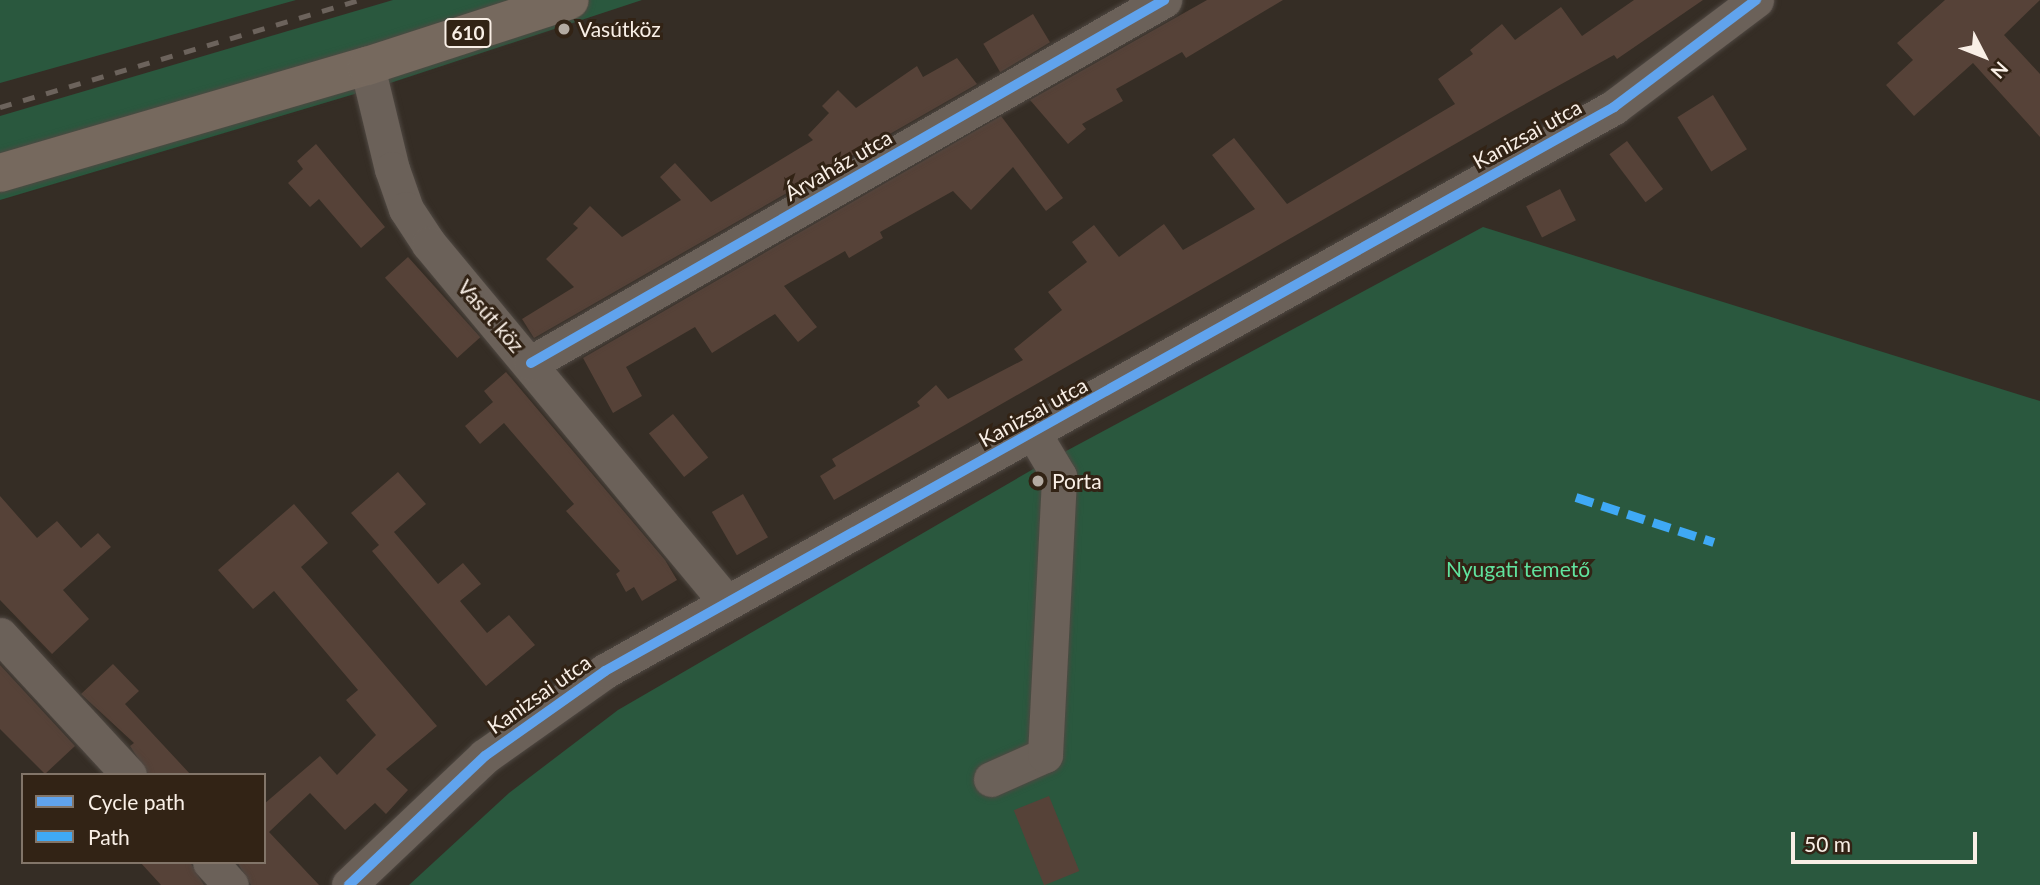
<!DOCTYPE html>
<meta charset="utf-8">
<style>
body{margin:0}
#map{position:relative;width:2040px;height:885px;overflow:hidden;background:#352d25;font-family:Lato,sans-serif}
div>[style]{position:absolute}
.green>*{inset:0;background:#2a583e}
.building>*{inset:0;background:#564238;transform-origin:0 0}
.roads{filter:drop-shadow(0 0 2px #4f4842) drop-shadow(0 0 2px #4f4842)}
.minor>*{height:35px;margin:-17.5px;padding:0 17.5px;transform-origin:17.5px;border-radius:17.5px;background:#6b6159}
.major>*{height:38px;margin:-19px;padding:0 19px;transform-origin:19px;border-radius:19px;background:#76695e}
.rail>*{height:5px;margin-top:-2.5px;transform-origin:0;background:repeating-linear-gradient(90deg,#6c635c 0 12px,transparent 0 24px)}
.quiet>*{height:9px;margin-top:-4.5px;transform-origin:0;background:repeating-linear-gradient(90deg,#3fa9f5 0 18px,transparent 0 27px)}
.cycleway>*{height:10px;margin:-5px;padding:0 5px;transform-origin:5px;border-radius:5px;background:#60a3ed}
.dots>*{width:19px;height:19px;translate:-50% -50%;box-sizing:border-box;border:4px solid #322315;border-radius:50%}
span{translate:-50% -50%;white-space:nowrap;text-align:center;line-height:1.15;-webkit-text-stroke:6px #322315;paint-order:stroke}
.shield-label span{padding:2px 5px;background:#322315;border:2px solid;border-radius:5px;-webkit-text-stroke-width:0}
.shield-label{font-size:19px;color:#f9efe6;font-weight:700}
.poi-label{font-size:21px;color:#f9efe6}
.left{translate:0 -50%;text-align:left}
.street-label{font-size:21px;color:#f9efe6}
.park-label{font-size:21px;color:#60e39e}
.legend{position:absolute;left:21px;top:773px;width:245px;height:91px;box-sizing:border-box;background:#322315;border:2px solid #827569;margin:0;padding:9px 12px;list-style:none;font-size:21px;color:#f9efe6}
.legend li{display:flex;align-items:center;gap:14px;height:35px}
.legend b{width:35px;border:2px solid #827569}
.north{position:absolute;left:1949px;top:21px;width:70px;height:70px;-webkit-text-stroke:5px #322315;paint-order:stroke;rotate:132deg;font-size:19px;font-weight:700;line-height:28px;text-align:center;color:#f9efe6}
.north::after{content:'';display:block;margin:auto;width:24px;height:32px;background:#f9efe6;clip-path:polygon(50% 0,100% 100%,50% 72%,0 100%)}
.scale{position:absolute;left:1791px;top:832px;width:186px;height:32px;box-sizing:border-box;border:4px solid #f9efe6;border-top:0;padding-left:9px;font-size:21px;line-height:24px;white-space:nowrap;color:#f9efe6;-webkit-text-stroke:5px #322315;paint-order:stroke}
</style>
<div id="map">
<div class="green">
<i style="clip-path:polygon(0 0,296px 0,0 83px)"></i>
<i style="clip-path:polygon(393px 0,642px 0,378px 87px,0 200px,0 116px)"></i>
<i style="clip-path:polygon(1483px 227px,2040px 401px,2040px 885px,409px 885px,509px 793px,618px 710px,1042px 464px)"></i>
</div>
<div class="building">
<i style="clip-path:polygon(1207px 0,1283px 0,1186px 58px,1182px 52px,1116px 89px,1123px 101px,1082px 124px,1086px 129px,1068px 144px,1030px 100px)"></i>
<i style="clip-path:polygon(1634px 0,1703px 0,1617px 59px,1614px 55px,1511px 112px,834px 500px,820px 476px,836px 466px,832px 459px,920px 406px,917px 402px,936px 385px,948px 399px,1023px 360px,1014px 349px,1062px 310px,1048px 292px,1087px 262px,1072px 242px,1094px 225px,1119px 257px,1164px 224px,1183px 250px,1255px 209px,1212px 155px,1234px 138px,1287px 204px,1455px 104px,1438px 79px,1473px 54px,1470px 50px,1502px 24px,1515px 40px,1561px 7px,1582px 36px)"></i>
<i style="clip-path:polygon(1945px 0,2040px 0,2004px 35px,2040px 74px,2040px 137px,1973px 63px,1914px 116px,1886px 85px,1913px 60px,1897px 43px)"></i>
<i style="left:1033px;top:14px;width:33px;height:58px;rotate:59deg"></i>
<i style="clip-path:polygon(957px 58px,977px 84px,534px 338px,522px 319px,574px 287px,546px 259px,578px 228px,573px 224px,590px 206px,622px 237px,681px 200px,660px 177px,675px 163px,711px 202px,813px 140px,808px 135px,829px 113px,822px 106px,838px 90px,856px 108px,917px 66px,923px 77px)"></i>
<i style="left:1713px;top:95px;width:64px;height:42px;rotate:58deg"></i>
<i style="clip-path:polygon(1001px 116px,1063px 198px,1046px 211px,1013px 167px,971px 210px,953px 191px,880px 232px,883px 238px,849px 258px,845px 251px,784px 286px,817px 327px,798px 342px,775px 314px,712px 353px,695px 327px,626px 367px,642px 396px,613px 413px,583px 358px)"></i>
<i style="left:1627px;top:141px;width:60px;height:22px;rotate:53deg"></i>
<i style="clip-path:polygon(316px 144px,385px 227px,361px 248px,319px 199px,310px 207px,288px 183px,303px 169px,297px 161px)"></i>
<i style="left:1560px;top:189px;width:35px;height:38px;rotate:63deg"></i>
<i style="left:408px;top:257px;width:108px;height:31px;rotate:48deg"></i>
<i style="clip-path:polygon(506px 372px,665px 560px,677px 580px,642px 601px,634px 587px,626px 592px,616px 574px,620px 571px,566px 511px,574px 504px,504px 423px,480px 444px,465px 426px,493px 402px,484px 391px)"></i>
<i style="left:673px;top:414px;width:56px;height:31px;rotate:51deg"></i>
<i style="clip-path:polygon(398px 472px,426px 504px,394px 532px,438px 584px,463px 563px,481px 584px,460px 601px,487px 633px,509px 615px,535px 645px,486px 686px,372px 551px,379px 545px,351px 513px)"></i>
<i style="left:743px;top:494px;width:50px;height:36px;rotate:60deg"></i>
<i style="clip-path:polygon(0 496px,37px 538px,57px 521px,81px 548px,98px 533px,111px 547px,63px 590px,89px 619px,52px 654px,0 600px)"></i>
<i style="clip-path:polygon(294px 504px,328px 543px,301px 567px,437px 726px,386px 769px,408px 790px,386px 814px,375px 803px,345px 830px,310px 793px,269px 832px,319px 885px,251px 885px,237px 862px,264px 862px,264px 804px,320px 756px,337px 775px,376px 735px,346px 700px,358px 690px,274px 591px,253px 609px,218px 570px)"></i>
<i style="clip-path:polygon(113px 664px,139px 691px,125px 704px,191px 775px,149px 775px,130px 746px,134px 743px,81px 694px)"></i>
<i style="clip-path:polygon(0 665px,75px 746px,45px 774px,0 729px)"></i>
<i style="left:1049px;top:796px;width:81px;height:38px;rotate:68deg"></i>
<i style="clip-path:polygon(140px 862px,190px 862px,204px 885px,161px 885px)"></i>
</div>
<div class="roads">
<div class="minor">
<i style="left:367px;top:66px;width:106px;rotate:76.4deg"></i>
<i style="left:392px;top:169px;width:42px;rotate:70.7deg"></i>
<i style="left:406px;top:209px;width:42px;rotate:56.7deg"></i>
<i style="left:429px;top:244px;width:465px;rotate:50.3deg"></i>
<i style="left:531px;top:363px;width:730px;rotate:-29.83deg"></i>
<i style="left:0;top:635px;width:190px;rotate:47.3deg"></i>
<i style="left:991px;top:779px;width:59px;rotate:-24deg"></i>
<i style="left:1045px;top:755px;width:279px;rotate:-87.1deg"></i>
<i style="left:1059px;top:476px;width:49px;rotate:-120.8deg"></i>
<i style="left:210px;top:862px;width:31px;rotate:48deg"></i>
<i style="left:349px;top:885px;width:187px;rotate:-43.5deg"></i>
<i style="left:485px;top:756px;width:147px;rotate:-35.3deg"></i>
<i style="left:605px;top:671px;width:1156px;rotate:-29.2deg"></i>
<i style="left:1614px;top:107px;width:178px;rotate:-37deg"></i>
</div>
<div class="major">
<i style="left:0;top:173px;width:382px;rotate:-16.3deg"></i>
<i style="left:367px;top:66px;width:213px;rotate:-18deg"></i>
</div>
</div>
<div class="rail">
<i style="left:0;top:107px;width:374px;rotate:-16.6deg"></i>
</div>
<div class="quiet">
<i style="left:1576px;top:497px;width:145px;rotate:18.1deg"></i>
</div>
<div class="cycleway">
<i style="left:531px;top:363px;width:730px;rotate:-29.83deg"></i>
<i style="left:349px;top:885px;width:187px;rotate:-43.5deg"></i>
<i style="left:485px;top:756px;width:147px;rotate:-35.3deg"></i>
<i style="left:605px;top:671px;width:1156px;rotate:-29.2deg"></i>
<i style="left:1614px;top:107px;width:178px;rotate:-37deg"></i>
</div>
<div class="dots">
<i style="left:564px;top:29px;background:#b4aba2"></i>
<i style="left:1038px;top:481px;background:#b4aba2"></i>
</div>
<div class="shield-label">
<span style="left:468px;top:33px">610</span>
</div>
<div class="poi-label">
<span class="left" style="left:578px;top:29px">Vasútköz</span>
<span class="left" style="left:1052px;top:481px">Porta</span>
</div>
<div class="street-label">
<span style="left:1527px;top:134px;rotate:-29deg">Kanizsai utca</span>
<span style="left:838px;top:165px;rotate:-30deg">Árvaház utca</span>
<span style="left:491px;top:316px;rotate:49deg">Vasút köz</span>
<span style="left:1033px;top:412px;rotate:-29deg">Kanizsai utca</span>
<span style="left:539px;top:694px;rotate:-35deg">Kanizsai utca</span>
</div>
<div class="park-label">
<span style="left:1518px;top:569px">Nyugati temető</span>
</div>
<ul class="legend">
<li><b style="height:9px;background:#60a3ed"></b>Cycle path</li>
<li><b style="height:9px;background:#3fa9f5"></b>Path</li>
</ul>
<div class="north">N</div>
<div class="scale">50 m</div>
</div>
